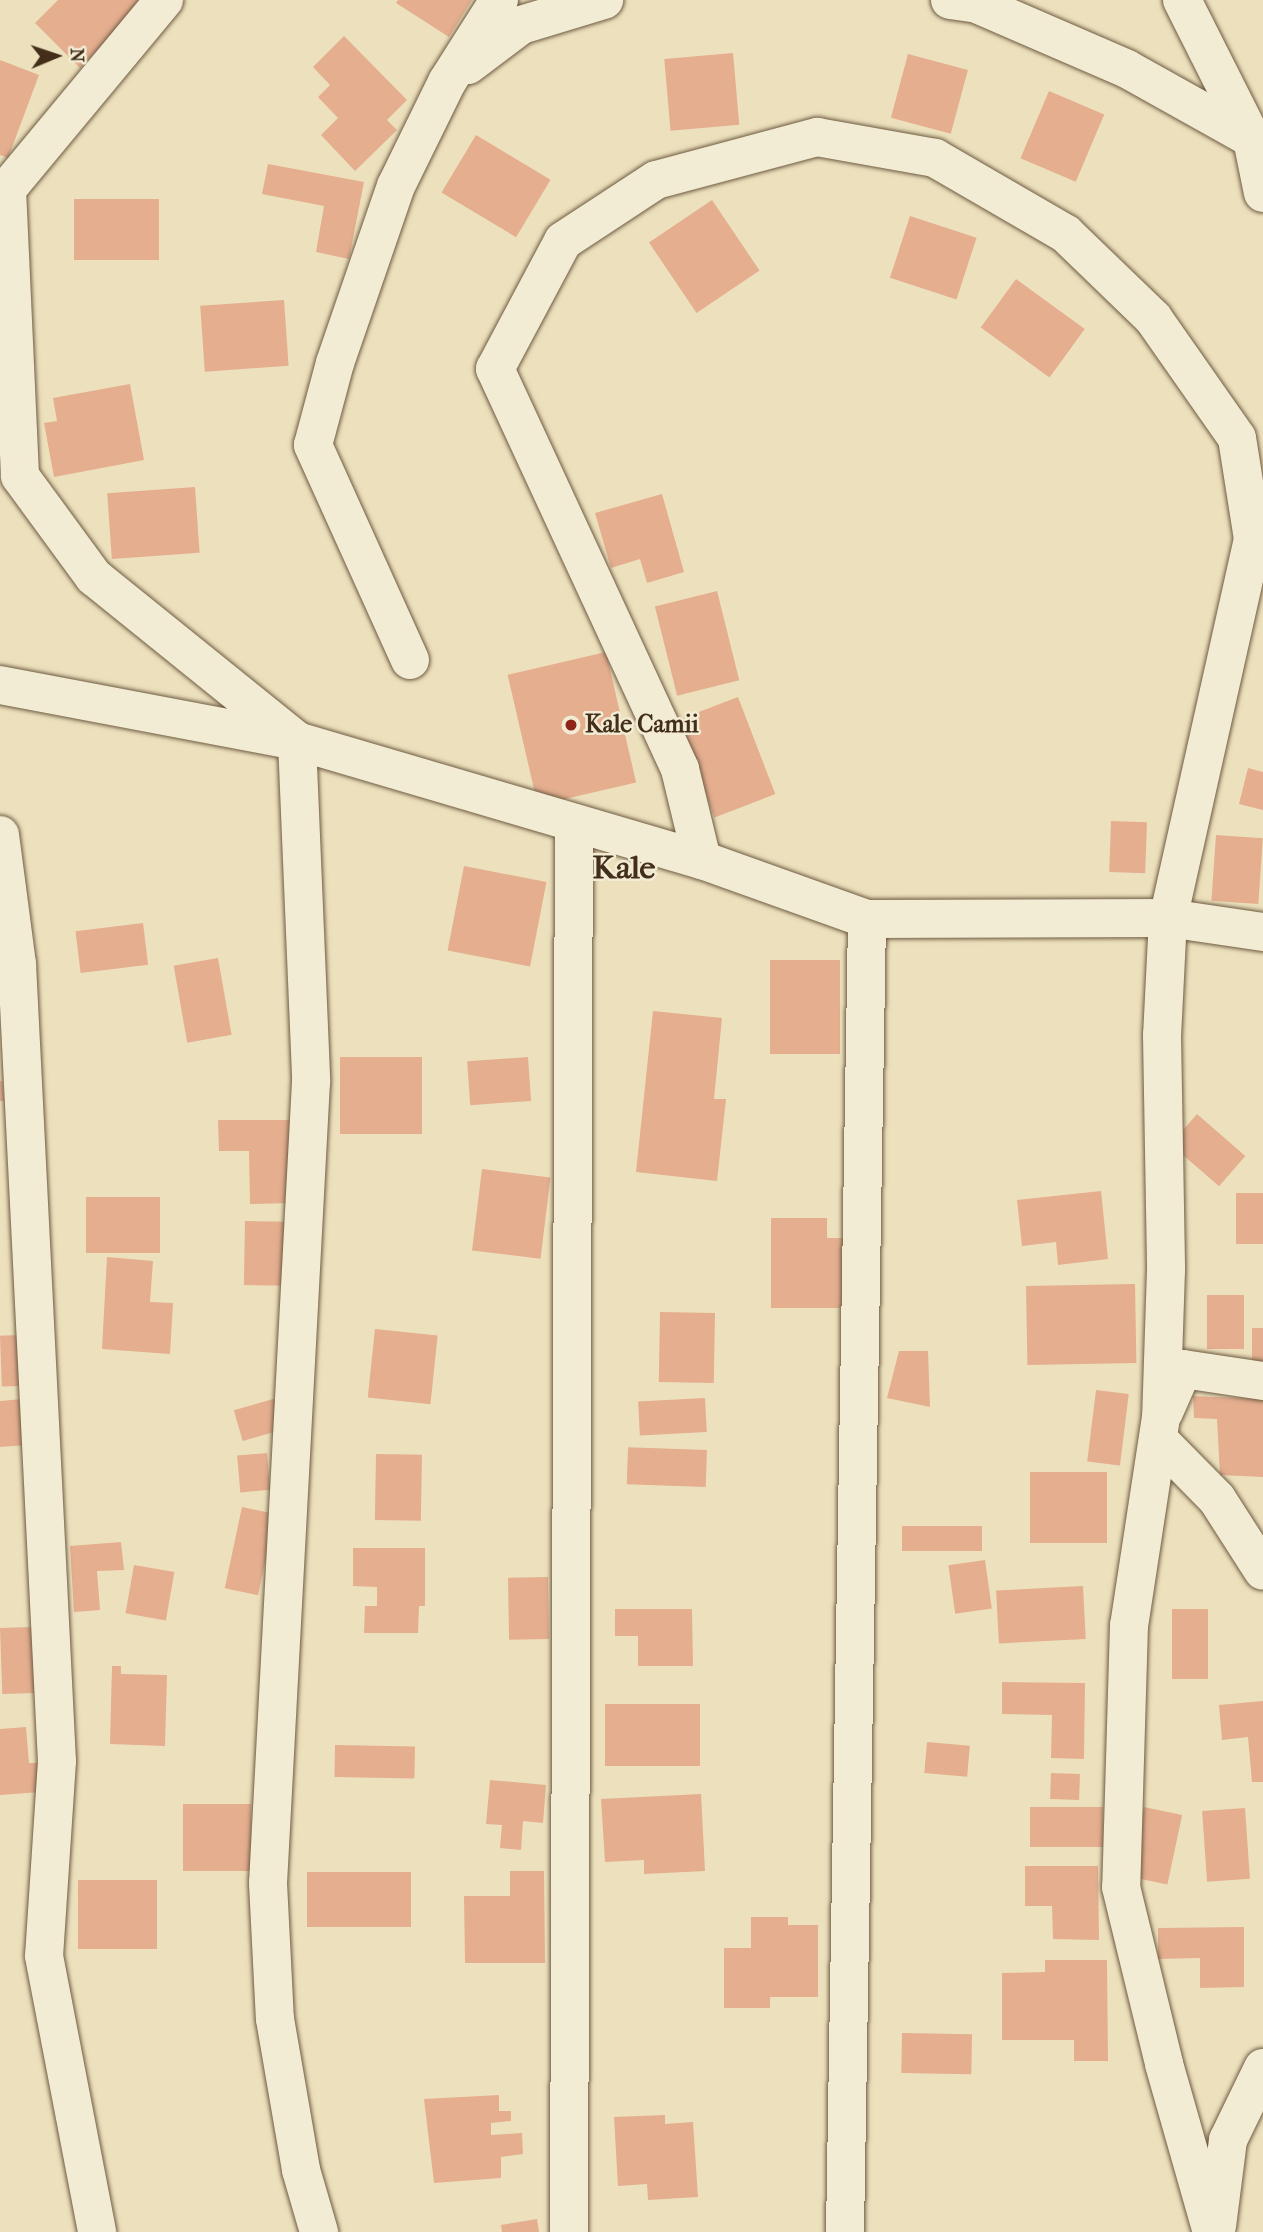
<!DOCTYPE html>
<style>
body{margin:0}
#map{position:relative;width:1263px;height:2232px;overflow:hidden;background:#ede1bd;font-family:"IM FELL French Canon",serif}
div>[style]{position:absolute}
.building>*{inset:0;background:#e4ae8f;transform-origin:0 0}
.roads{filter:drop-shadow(0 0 2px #6e5b42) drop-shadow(0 0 2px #6e5b42)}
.minor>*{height:38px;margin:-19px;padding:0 19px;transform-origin:19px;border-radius:19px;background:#f3ecd4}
.dots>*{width:19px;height:19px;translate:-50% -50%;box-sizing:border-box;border:4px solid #f3ecd4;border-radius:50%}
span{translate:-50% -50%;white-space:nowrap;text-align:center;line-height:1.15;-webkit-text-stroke:5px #f3ecd4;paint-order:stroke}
.poi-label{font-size:24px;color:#432e19;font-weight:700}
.left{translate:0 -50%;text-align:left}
.district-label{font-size:32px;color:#432e19;font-weight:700}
.north{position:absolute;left:21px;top:21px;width:70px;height:70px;-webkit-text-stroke:5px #f3ecd4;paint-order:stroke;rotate:88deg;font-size:19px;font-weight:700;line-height:28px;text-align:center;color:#432e19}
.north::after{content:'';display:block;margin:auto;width:24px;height:32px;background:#432e19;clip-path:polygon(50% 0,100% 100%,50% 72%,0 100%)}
</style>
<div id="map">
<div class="building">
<i style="clip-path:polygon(58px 0,146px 0,80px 68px,35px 23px)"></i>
<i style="clip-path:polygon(398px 0,472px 0,449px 37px,396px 3px)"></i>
<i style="clip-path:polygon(344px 36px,407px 100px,387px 120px,397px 130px,355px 171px,321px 135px,338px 118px,318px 97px,330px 85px,313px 67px)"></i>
<i style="left:733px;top:53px;width:72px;height:69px;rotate:85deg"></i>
<i style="left:908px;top:54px;width:62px;height:66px;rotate:15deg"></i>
<i style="clip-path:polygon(0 60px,39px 75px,8px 158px,0 155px)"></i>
<i style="left:1049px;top:91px;width:60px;height:73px;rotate:23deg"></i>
<i style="left:476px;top:135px;width:87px;height:67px;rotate:31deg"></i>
<i style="clip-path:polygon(268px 164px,364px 182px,349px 259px,316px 252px,324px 206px,262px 194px)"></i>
<i style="left:74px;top:199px;width:85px;height:61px"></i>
<i style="left:712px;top:200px;width:85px;height:76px;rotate:56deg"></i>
<i style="left:910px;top:216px;width:70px;height:65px;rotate:18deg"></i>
<i style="left:1016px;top:279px;width:85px;height:60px;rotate:36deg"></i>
<i style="left:284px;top:300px;width:66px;height:84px;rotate:86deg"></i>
<i style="clip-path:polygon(130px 384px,144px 460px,54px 477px,44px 423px,57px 421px,53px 398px)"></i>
<i style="left:195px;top:487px;width:66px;height:88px;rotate:86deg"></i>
<i style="clip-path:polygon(662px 494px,684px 572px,647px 583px,640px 559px,611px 568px,595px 513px)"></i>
<i style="left:717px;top:591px;width:92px;height:64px;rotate:76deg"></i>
<i style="left:606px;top:652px;width:134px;height:101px;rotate:77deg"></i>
<i style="left:738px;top:697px;width:104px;height:65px;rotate:69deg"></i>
<i style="clip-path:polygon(1248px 768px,1263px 772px,1263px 810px,1239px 804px)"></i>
<i style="left:1111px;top:821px;width:36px;height:51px;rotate:2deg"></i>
<i style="left:1216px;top:835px;width:47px;height:66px;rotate:4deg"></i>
<i style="left:464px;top:866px;width:84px;height:86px;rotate:11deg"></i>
<i style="left:143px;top:923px;width:42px;height:68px;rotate:83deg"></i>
<i style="left:218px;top:958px;width:78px;height:45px;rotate:80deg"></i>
<i style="left:770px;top:960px;width:70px;height:94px"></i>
<i style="clip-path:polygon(653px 1011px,722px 1018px,714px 1099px,726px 1099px,717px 1181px,636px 1172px)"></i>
<i style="left:340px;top:1057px;width:82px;height:77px"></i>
<i style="left:528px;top:1057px;width:44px;height:61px;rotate:86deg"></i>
<i style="clip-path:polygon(0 1081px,2px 1081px,4px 1101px,0 1101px)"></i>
<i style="left:1197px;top:1114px;width:64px;height:40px;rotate:41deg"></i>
<i style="clip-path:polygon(218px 1120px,290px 1120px,291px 1203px,250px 1204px,249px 1151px,219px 1151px)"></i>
<i style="left:482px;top:1169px;width:69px;height:82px;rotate:7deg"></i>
<i style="clip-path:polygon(1101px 1191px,1108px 1259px,1058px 1265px,1056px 1242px,1022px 1246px,1017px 1200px)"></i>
<i style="left:1236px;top:1193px;width:27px;height:51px"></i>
<i style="left:86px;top:1197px;width:74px;height:56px"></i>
<i style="clip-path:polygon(771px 1218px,827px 1218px,827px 1238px,845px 1238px,845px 1308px,771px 1308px)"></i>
<i style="left:245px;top:1221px;width:44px;height:64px;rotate:1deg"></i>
<i style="clip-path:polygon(107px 1257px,153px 1261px,150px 1302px,173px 1303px,170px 1354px,102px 1349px)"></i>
<i style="left:1135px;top:1284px;width:79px;height:109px;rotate:89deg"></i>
<i style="left:1207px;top:1295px;width:37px;height:54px"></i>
<i style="left:660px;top:1312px;width:55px;height:70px;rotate:1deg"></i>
<i style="left:1252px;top:1328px;width:11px;height:40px"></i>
<i style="left:375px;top:1329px;width:63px;height:69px;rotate:6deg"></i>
<i style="left:18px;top:1335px;width:51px;height:18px;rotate:88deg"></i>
<i style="clip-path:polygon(899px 1351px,928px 1351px,930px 1407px,887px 1398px)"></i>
<i style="left:1096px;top:1390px;width:33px;height:72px;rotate:7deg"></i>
<i style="clip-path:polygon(1193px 1396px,1263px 1399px,1263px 1477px,1220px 1475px,1217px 1419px,1194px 1418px)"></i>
<i style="left:280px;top:1397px;width:32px;height:48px;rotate:74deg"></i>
<i style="left:705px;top:1398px;width:34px;height:67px;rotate:87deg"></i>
<i style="clip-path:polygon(23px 1399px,27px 1445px,0 1447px,0 1401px)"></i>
<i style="left:707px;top:1450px;width:37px;height:79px;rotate:92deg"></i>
<i style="left:267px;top:1453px;width:37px;height:30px;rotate:85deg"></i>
<i style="left:376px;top:1454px;width:46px;height:66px;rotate:1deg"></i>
<i style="left:1030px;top:1472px;width:77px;height:71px"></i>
<i style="left:242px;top:1507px;width:34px;height:83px;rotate:12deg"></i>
<i style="left:902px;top:1526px;width:80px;height:25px"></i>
<i style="clip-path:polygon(121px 1542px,124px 1570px,97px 1571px,100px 1610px,74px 1612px,70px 1546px)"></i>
<i style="clip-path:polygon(353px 1548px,425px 1548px,425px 1606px,419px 1606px,418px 1633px,364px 1633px,365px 1606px,377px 1606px,377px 1587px,353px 1586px)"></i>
<i style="left:985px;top:1560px;width:49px;height:37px;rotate:82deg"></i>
<i style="left:134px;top:1565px;width:41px;height:49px;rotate:10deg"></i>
<i style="left:548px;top:1577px;width:62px;height:40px;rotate:89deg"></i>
<i style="left:1083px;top:1586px;width:53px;height:87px;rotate:87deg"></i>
<i style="clip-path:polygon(615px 1609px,692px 1609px,693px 1666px,638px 1666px,638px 1636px,615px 1636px)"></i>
<i style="left:1172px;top:1609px;width:36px;height:70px"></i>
<i style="left:32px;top:1627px;width:66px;height:32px;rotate:88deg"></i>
<i style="clip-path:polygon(112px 1666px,121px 1666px,121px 1674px,167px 1675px,165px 1746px,110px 1744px)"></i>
<i style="clip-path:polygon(1002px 1682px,1085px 1683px,1084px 1759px,1051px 1758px,1052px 1715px,1002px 1714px)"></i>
<i style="clip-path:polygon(1263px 1701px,1263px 1782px,1252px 1782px,1248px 1737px,1222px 1740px,1219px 1705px)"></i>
<i style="left:605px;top:1704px;width:95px;height:62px"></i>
<i style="clip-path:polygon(26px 1727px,29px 1763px,39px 1763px,41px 1792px,0 1795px,0 1729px)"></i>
<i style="left:927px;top:1742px;width:43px;height:31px;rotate:5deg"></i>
<i style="left:335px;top:1745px;width:80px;height:32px;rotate:1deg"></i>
<i style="left:1051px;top:1773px;width:29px;height:26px;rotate:2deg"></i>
<i style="clip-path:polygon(490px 1780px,546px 1785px,543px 1823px,523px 1821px,521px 1850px,500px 1848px,502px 1825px,486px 1824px)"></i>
<i style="clip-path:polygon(701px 1794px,705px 1871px,644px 1874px,644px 1860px,605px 1862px,601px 1799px)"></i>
<i style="left:183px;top:1804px;width:68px;height:67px"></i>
<i style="left:1030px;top:1807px;width:73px;height:40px"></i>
<i style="left:1144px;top:1807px;width:39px;height:71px;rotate:12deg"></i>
<i style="left:1245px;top:1808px;width:71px;height:43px;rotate:86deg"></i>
<i style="clip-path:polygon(1025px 1866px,1098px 1866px,1099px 1940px,1053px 1939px,1052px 1906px,1025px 1906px)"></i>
<i style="clip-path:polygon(510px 1871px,544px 1871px,545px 1963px,465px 1963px,464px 1896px,510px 1896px)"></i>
<i style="left:307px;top:1872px;width:104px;height:55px"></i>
<i style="left:78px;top:1880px;width:79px;height:69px"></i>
<i style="clip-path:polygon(751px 1917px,788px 1917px,788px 1925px,818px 1925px,818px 1997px,770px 1997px,770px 2008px,724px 2008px,724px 1948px,751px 1948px)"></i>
<i style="clip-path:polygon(1244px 1927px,1244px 1987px,1200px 1988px,1200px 1958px,1158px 1959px,1158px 1928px)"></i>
<i style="clip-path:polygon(1045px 1960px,1107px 1960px,1108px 2061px,1074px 2061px,1074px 2040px,1002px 2040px,1002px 1973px,1045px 1972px)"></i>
<i style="left:902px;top:2033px;width:70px;height:40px;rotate:1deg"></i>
<i style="clip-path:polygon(499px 2095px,499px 2111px,511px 2111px,511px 2121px,491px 2123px,491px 2135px,522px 2133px,523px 2154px,501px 2157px,501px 2178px,434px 2183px,424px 2099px)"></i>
<i style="clip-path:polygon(665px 2115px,665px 2124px,693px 2122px,698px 2197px,648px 2200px,647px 2184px,618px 2186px,614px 2117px)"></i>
<i style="clip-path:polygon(537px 2219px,539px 2232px,502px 2232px,501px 2225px)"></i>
</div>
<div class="roads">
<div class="minor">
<i style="left:164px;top:0;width:246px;rotate:129.7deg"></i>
<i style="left:7px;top:189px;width:287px;rotate:87.4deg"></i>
<i style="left:20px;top:476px;width:125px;rotate:53.8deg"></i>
<i style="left:94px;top:577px;width:261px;rotate:38.9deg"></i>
<i style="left:297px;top:741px;width:341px;rotate:87.6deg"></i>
<i style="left:311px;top:1082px;width:802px;rotate:93.07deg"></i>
<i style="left:268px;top:1883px;width:136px;rotate:87.1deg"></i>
<i style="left:275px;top:2019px;width:153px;rotate:80.2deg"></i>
<i style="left:301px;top:2170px;width:65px;rotate:73.8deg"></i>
<i style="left:950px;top:0;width:27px;rotate:8deg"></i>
<i style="left:977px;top:4px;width:163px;rotate:23.4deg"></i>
<i style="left:1127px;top:69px;width:143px;rotate:29.2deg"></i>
<i style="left:1182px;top:0;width:156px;rotate:63.3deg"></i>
<i style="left:1252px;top:139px;width:55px;rotate:78.5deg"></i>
<i style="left:468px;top:65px;width:66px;rotate:-37deg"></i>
<i style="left:521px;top:25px;width:87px;rotate:-16.8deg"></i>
<i style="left:410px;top:660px;width:236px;rotate:-114.3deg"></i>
<i style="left:313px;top:445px;width:85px;rotate:-75deg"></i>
<i style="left:335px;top:363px;width:187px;rotate:-71deg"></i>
<i style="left:396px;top:186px;width:116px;rotate:-63.9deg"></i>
<i style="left:447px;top:82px;width:97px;rotate:-57.6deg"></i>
<i style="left:0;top:685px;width:302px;rotate:10.7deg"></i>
<i style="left:297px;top:741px;width:422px;rotate:16.4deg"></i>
<i style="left:702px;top:860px;width:175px;rotate:19.7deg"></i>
<i style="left:867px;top:919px;width:301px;rotate:-0.2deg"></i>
<i style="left:1168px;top:918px;width:96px;rotate:8.4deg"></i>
<i style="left:0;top:835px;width:130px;rotate:82.5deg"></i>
<i style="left:17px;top:964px;width:798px;rotate:87.13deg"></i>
<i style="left:57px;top:1761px;width:195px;rotate:93.8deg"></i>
<i style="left:44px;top:1956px;width:281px;rotate:79.1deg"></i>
<i style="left:702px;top:860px;width:94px;rotate:-103.6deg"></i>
<i style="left:680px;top:769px;width:441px;rotate:-114.8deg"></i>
<i style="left:495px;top:369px;width:145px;rotate:-62deg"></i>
<i style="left:563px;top:241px;width:111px;rotate:-33.3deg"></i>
<i style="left:656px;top:180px;width:167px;rotate:-15deg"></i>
<i style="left:817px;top:137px;width:120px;rotate:10.1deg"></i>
<i style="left:935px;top:158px;width:151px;rotate:30.1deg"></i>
<i style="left:1066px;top:234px;width:121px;rotate:44deg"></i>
<i style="left:1153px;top:318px;width:146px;rotate:55deg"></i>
<i style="left:1237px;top:438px;width:102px;rotate:81deg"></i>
<i style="left:1253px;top:539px;width:388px;rotate:102.6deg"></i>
<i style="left:1168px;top:918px;width:117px;rotate:92.9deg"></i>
<i style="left:1162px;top:1035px;width:235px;rotate:89deg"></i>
<i style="left:1166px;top:1270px;width:147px;rotate:91.9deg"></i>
<i style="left:1161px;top:1417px;width:210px;rotate:98.7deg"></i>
<i style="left:1129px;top:1625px;width:262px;rotate:91.7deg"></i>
<i style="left:1121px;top:1887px;width:182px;rotate:76.3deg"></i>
<i style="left:1164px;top:2064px;width:175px;rotate:74.1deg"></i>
<i style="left:1164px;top:1412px;width:47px;rotate:-66.2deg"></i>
<i style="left:1183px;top:1369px;width:81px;rotate:8.5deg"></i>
<i style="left:1158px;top:1439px;width:84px;rotate:45.5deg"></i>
<i style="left:1217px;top:1499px;width:85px;rotate:57.4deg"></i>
<i style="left:1217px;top:2226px;width:87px;rotate:-82.7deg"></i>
<i style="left:1228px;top:2140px;width:80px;rotate:-64.1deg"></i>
<i style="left:569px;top:2232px;width:1406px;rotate:-89.8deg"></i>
<i style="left:845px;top:2232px;width:1313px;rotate:-89.04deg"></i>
</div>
</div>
<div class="dots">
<i style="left:571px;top:725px;background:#8f2418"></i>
</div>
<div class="poi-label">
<span class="left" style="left:585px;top:725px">Kale Camii</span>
</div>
<div class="district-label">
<span style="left:624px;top:868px">Kale</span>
</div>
<div class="north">N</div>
</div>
